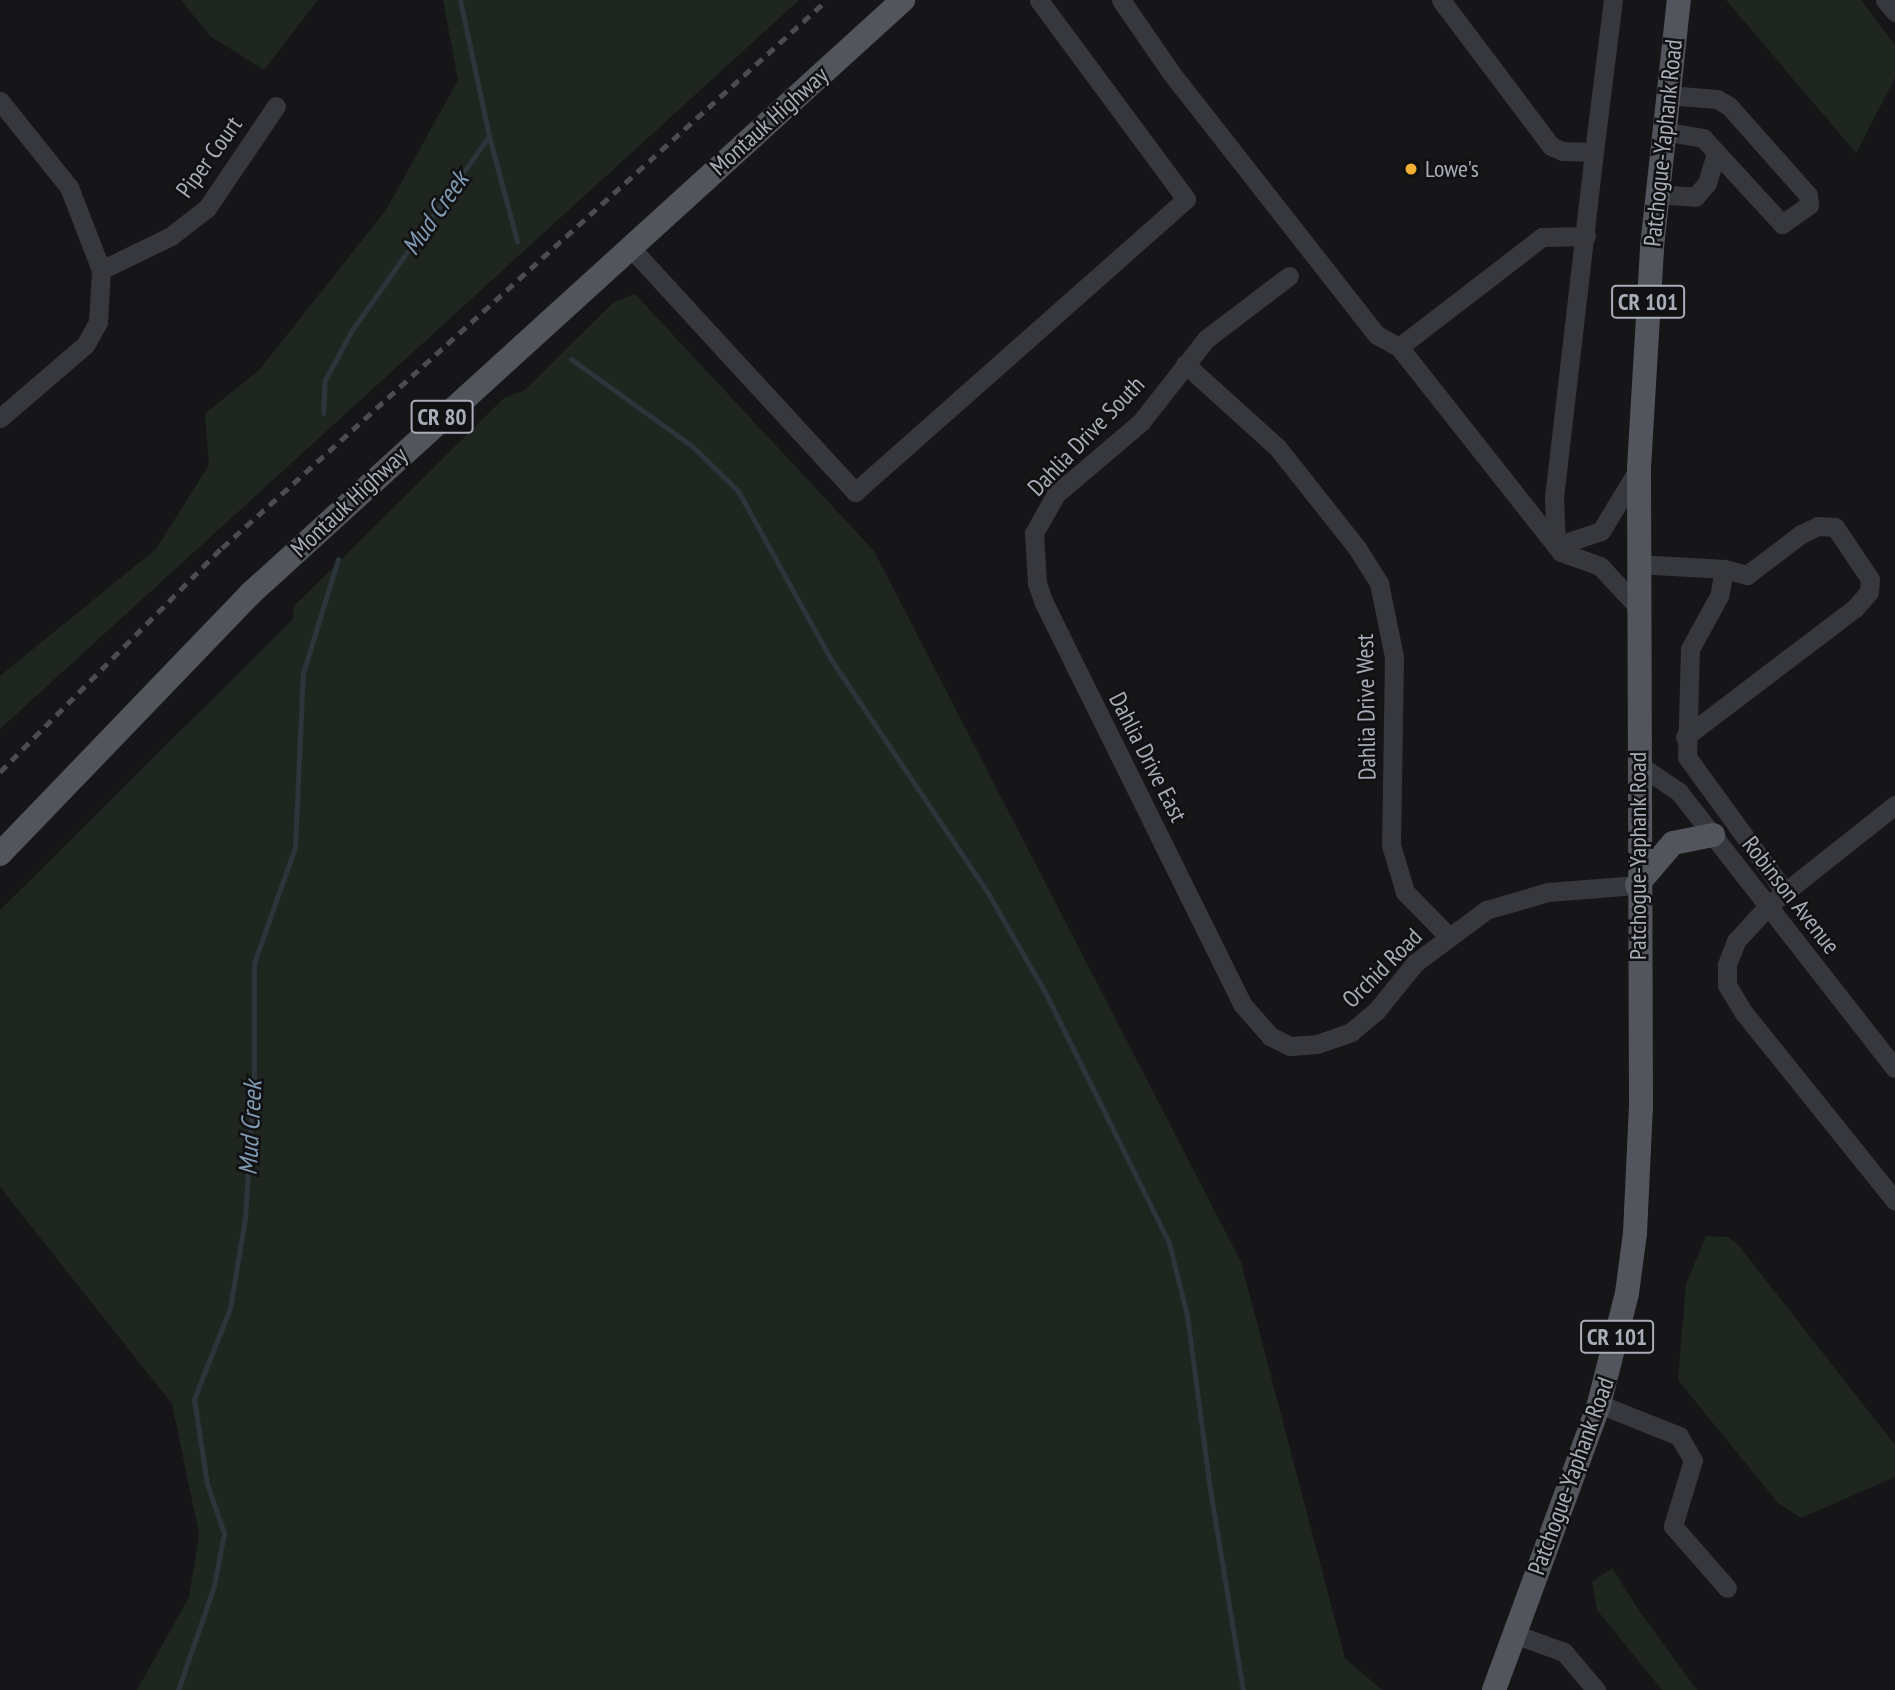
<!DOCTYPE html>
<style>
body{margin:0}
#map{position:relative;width:1895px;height:1690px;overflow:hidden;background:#161618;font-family:"PT Sans Narrow",sans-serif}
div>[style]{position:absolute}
.green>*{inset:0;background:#1e261f}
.stream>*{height:5px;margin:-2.5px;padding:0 2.5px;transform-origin:2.5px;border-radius:2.5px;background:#2c353c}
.minor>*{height:19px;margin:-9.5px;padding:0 9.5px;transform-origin:9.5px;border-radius:9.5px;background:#37383d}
.major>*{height:24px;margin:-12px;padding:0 12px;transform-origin:12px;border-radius:12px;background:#53555c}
.rail>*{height:5px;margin-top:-2.5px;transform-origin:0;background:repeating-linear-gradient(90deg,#4a4c52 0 9px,transparent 0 16px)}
.dots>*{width:19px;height:19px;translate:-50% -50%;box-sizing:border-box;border:4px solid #111113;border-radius:50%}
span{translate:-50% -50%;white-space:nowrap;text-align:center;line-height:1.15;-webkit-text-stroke:5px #111113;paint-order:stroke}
.shield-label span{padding:2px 5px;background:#111113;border:2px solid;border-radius:5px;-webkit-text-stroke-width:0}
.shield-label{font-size:23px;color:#a8adb8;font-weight:700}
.street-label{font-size:24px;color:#a8adb8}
.poi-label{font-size:24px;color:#a8adb8}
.left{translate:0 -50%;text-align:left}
.water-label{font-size:26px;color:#7f9bb3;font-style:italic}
</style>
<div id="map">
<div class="green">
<i style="clip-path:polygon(181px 0,318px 0,264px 70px,210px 36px)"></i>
<i style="clip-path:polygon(443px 0,799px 0,0 729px,0 676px,156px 549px,209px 465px,205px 414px,260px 369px,386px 210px,458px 80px)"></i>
<i style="clip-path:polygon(1726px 0,1861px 0,1895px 45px,1895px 78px,1856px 153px)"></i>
<i style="clip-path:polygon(635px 294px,874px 551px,1241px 1262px,1345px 1658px,1382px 1690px,137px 1690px,189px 1597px,199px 1534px,172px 1404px,0 1187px,0 910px,293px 619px,294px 606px,504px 398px,525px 390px,614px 302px)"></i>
<i style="clip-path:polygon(1706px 1236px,1728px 1237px,1739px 1246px,1895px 1445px,1895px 1477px,1801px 1518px,1778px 1503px,1678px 1380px,1686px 1284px)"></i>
<i style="clip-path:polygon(1612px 1568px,1640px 1612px,1697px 1690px,1662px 1690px,1597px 1610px,1592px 1582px)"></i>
</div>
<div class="stream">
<i style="left:489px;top:136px;width:109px;rotate:75.1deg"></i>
<i style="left:571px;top:359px;width:149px;rotate:35.7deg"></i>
<i style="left:692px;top:446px;width:64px;rotate:44.4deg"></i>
<i style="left:738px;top:491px;width:191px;rotate:61.1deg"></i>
<i style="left:830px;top:658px;width:285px;rotate:56.1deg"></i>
<i style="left:989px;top:895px;width:114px;rotate:60.1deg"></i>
<i style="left:1046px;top:994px;width:278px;rotate:63.7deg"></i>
<i style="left:1169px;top:1243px;width:74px;rotate:76deg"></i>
<i style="left:1187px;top:1315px;width:176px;rotate:82.5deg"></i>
<i style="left:1210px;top:1489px;width:204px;rotate:80.7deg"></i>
<i style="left:323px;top:413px;width:33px;rotate:-87deg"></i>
<i style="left:325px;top:380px;width:57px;rotate:-61.6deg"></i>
<i style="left:352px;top:330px;width:237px;rotate:-54.8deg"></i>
<i style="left:489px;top:136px;width:139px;rotate:-102deg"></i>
<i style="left:178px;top:1690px;width:110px;rotate:-70.9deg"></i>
<i style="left:214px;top:1586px;width:54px;rotate:-79.3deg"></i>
<i style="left:224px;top:1533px;width:52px;rotate:-109.1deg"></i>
<i style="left:207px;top:1484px;width:86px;rotate:-98.7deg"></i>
<i style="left:194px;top:1399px;width:98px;rotate:-68.4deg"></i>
<i style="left:230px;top:1308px;width:91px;rotate:-80.5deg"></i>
<i style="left:245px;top:1218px;width:138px;rotate:-86.3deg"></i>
<i style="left:254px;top:1080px;width:117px;rotate:-90deg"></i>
<i style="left:254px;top:963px;width:123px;rotate:-70.5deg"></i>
<i style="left:295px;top:847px;width:174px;rotate:-87.4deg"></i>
<i style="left:303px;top:673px;width:119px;rotate:-72.9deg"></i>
</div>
<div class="minor">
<i style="left:1121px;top:0;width:90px;rotate:55.4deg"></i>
<i style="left:1172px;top:74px;width:332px;rotate:51.9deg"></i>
<i style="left:1377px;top:335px;width:25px;rotate:29deg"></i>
<i style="left:1441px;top:0;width:183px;rotate:53deg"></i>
<i style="left:1551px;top:146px;width:12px;rotate:24deg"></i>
<i style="left:1562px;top:151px;width:32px;rotate:2deg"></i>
<i style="left:1594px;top:152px;width:348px;rotate:96.6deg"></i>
<i style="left:1554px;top:498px;width:48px;rotate:87.6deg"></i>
<i style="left:1885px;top:0;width:16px;rotate:50deg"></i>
<i style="left:0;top:101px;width:110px;rotate:51.3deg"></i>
<i style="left:69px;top:187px;width:89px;rotate:68.9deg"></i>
<i style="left:101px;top:270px;width:52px;rotate:93.3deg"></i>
<i style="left:98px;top:322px;width:26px;rotate:119deg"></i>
<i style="left:85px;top:345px;width:112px;rotate:139.3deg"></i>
<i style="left:1663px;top:131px;width:41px;rotate:9.9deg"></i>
<i style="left:1703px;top:138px;width:117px;rotate:47.4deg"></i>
<i style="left:1782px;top:224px;width:33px;rotate:-35deg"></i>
<i style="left:1809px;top:205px;width:10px;rotate:-96deg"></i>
<i style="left:1808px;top:195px;width:119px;rotate:-131.6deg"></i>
<i style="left:1729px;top:106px;width:14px;rotate:-150deg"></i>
<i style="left:1717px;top:99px;width:50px;rotate:-175.4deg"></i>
<i style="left:1594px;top:152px;width:153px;rotate:-82.9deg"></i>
<i style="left:1656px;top:194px;width:39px;rotate:4deg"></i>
<i style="left:1695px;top:197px;width:18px;rotate:-49deg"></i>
<i style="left:1707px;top:183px;width:31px;rotate:-73deg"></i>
<i style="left:1586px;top:236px;width:44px;rotate:178.7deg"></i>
<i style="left:1542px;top:237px;width:180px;rotate:142.4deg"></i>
<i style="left:1399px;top:347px;width:261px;rotate:51.7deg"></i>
<i style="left:1561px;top:552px;width:41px;rotate:19.7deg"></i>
<i style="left:1600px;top:566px;width:54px;rotate:47.2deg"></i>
<i style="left:630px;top:247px;width:333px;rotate:47.4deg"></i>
<i style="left:855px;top:492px;width:442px;rotate:-41.5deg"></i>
<i style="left:1186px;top:199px;width:247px;rotate:-126.5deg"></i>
<i style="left:101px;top:270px;width:78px;rotate:-25.9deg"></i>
<i style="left:171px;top:236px;width:46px;rotate:-37.9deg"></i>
<i style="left:207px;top:208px;width:123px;rotate:-55.9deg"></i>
<i style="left:1289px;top:276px;width:104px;rotate:142.8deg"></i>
<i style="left:1206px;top:339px;width:105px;rotate:128.1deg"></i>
<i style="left:1141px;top:422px;width:111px;rotate:139.7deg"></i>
<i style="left:1056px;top:494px;width:45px;rotate:119.4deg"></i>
<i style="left:1034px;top:533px;width:50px;rotate:86.6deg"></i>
<i style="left:1037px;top:583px;width:21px;rotate:71deg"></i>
<i style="left:1044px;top:603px;width:447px;rotate:63.7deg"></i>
<i style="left:1242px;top:1004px;width:43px;rotate:48.8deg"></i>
<i style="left:1270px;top:1036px;width:22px;rotate:27deg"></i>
<i style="left:1290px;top:1046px;width:27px;rotate:-4deg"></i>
<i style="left:1317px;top:1044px;width:36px;rotate:-19deg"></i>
<i style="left:1351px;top:1032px;width:34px;rotate:-40deg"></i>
<i style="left:1377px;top:1010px;width:60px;rotate:-51deg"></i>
<i style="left:1415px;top:963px;width:89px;rotate:-36.7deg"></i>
<i style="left:1486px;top:910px;width:65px;rotate:-16.2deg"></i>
<i style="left:1548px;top:892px;width:89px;rotate:-4.5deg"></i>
<i style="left:1185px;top:364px;width:124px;rotate:42.1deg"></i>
<i style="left:1277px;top:447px;width:129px;rotate:51.6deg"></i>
<i style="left:1357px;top:548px;width:41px;rotate:57.8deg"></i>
<i style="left:1379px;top:583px;width:76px;rotate:78.5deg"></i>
<i style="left:1394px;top:657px;width:188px;rotate:90.9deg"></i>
<i style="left:1391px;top:845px;width:49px;rotate:73.4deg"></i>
<i style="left:1405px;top:892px;width:63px;rotate:45.6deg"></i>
<i style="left:1556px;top:546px;width:47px;rotate:-18.4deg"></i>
<i style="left:1601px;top:531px;width:74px;rotate:-58.9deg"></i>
<i style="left:1637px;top:564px;width:87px;rotate:3.3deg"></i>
<i style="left:1724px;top:569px;width:27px;rotate:100deg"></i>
<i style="left:1719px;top:596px;width:60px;rotate:118.7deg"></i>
<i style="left:1690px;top:649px;width:108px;rotate:91.6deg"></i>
<i style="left:1687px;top:757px;width:167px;rotate:54deg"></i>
<i style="left:1685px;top:737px;width:213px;rotate:-37.2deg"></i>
<i style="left:1855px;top:608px;width:21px;rotate:-49deg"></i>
<i style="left:1869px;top:592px;width:13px;rotate:-86deg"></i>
<i style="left:1870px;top:579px;width:63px;rotate:-123.9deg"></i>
<i style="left:1835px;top:527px;width:17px;rotate:-177deg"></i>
<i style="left:1818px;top:526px;width:19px;rotate:155deg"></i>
<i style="left:1801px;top:534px;width:68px;rotate:142.8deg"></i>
<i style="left:1747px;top:575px;width:24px;rotate:-165deg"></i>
<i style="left:1638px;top:764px;width:50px;rotate:34.3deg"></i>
<i style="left:1679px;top:792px;width:350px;rotate:52deg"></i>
<i style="left:1895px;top:805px;width:161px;rotate:141.6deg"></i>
<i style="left:1769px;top:905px;width:49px;rotate:132.5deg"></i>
<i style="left:1736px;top:941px;width:26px;rotate:111deg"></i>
<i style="left:1727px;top:965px;width:20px;rotate:90deg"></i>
<i style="left:1727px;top:985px;width:33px;rotate:59deg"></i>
<i style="left:1744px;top:1013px;width:241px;rotate:51.2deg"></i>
<i style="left:1599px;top:1404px;width:86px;rotate:21.8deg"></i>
<i style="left:1679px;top:1436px;width:28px;rotate:60deg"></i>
<i style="left:1693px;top:1460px;width:69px;rotate:106.9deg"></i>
<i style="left:1673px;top:1526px;width:82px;rotate:48.9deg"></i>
<i style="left:1514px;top:1634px;width:53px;rotate:19.8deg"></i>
<i style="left:1564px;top:1652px;width:50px;rotate:49.9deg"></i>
</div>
<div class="major">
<i style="left:0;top:854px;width:361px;rotate:-46.1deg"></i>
<i style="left:250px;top:594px;width:883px;rotate:-42.29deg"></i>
<i style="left:1637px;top:885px;width:55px;rotate:-49.4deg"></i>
<i style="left:1673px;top:843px;width:41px;rotate:-11.3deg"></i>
<i style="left:1494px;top:1690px;width:305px;rotate:-69.8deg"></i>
<i style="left:1599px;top:1404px;width:114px;rotate:-75.8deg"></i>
<i style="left:1627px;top:1293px;width:61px;rotate:-82.4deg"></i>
<i style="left:1635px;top:1233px;width:126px;rotate:-87.3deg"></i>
<i style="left:1641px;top:1107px;width:639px;rotate:-90.18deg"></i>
<i style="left:1639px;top:468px;width:221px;rotate:-86.6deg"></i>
<i style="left:1652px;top:247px;width:248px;rotate:-83.8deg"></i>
</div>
<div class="rail">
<i style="left:0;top:772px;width:315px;rotate:-45.3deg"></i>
<i style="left:222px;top:548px;width:816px;rotate:-42.17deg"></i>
</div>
<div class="dots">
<i style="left:1411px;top:169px;background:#f2b134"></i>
</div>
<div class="shield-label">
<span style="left:1648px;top:302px">CR 101</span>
<span style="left:442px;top:417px">CR 80</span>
<span style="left:1617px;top:1337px">CR 101</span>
</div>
<div class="street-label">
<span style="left:769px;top:121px;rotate:-42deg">Montauk Highway</span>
<span style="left:1663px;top:143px;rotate:-84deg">Patchogue-Yaphank Road</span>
<span style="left:209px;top:157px;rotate:-54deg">Piper Court</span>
<span style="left:1086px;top:436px;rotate:-46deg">Dahlia Drive South</span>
<span style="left:349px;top:502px;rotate:-43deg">Montauk Highway</span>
<span style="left:1366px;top:707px;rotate:-91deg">Dahlia Drive West</span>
<span style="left:1148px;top:757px;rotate:63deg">Dahlia Drive East</span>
<span style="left:1638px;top:856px;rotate:-90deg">Patchogue-Yaphank Road</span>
<span style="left:1791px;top:895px;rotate:52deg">Robinson Avenue</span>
<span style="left:1382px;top:968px;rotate:-45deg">Orchid Road</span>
<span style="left:1571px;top:1476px;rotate:-70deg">Patchogue-Yaphank Road</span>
</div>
<div class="poi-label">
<span class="left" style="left:1425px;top:169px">Lowe's</span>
</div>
<div class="water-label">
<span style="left:435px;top:213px;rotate:-55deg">Mud Creek</span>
<span style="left:250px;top:1128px;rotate:-87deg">Mud Creek</span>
</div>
</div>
